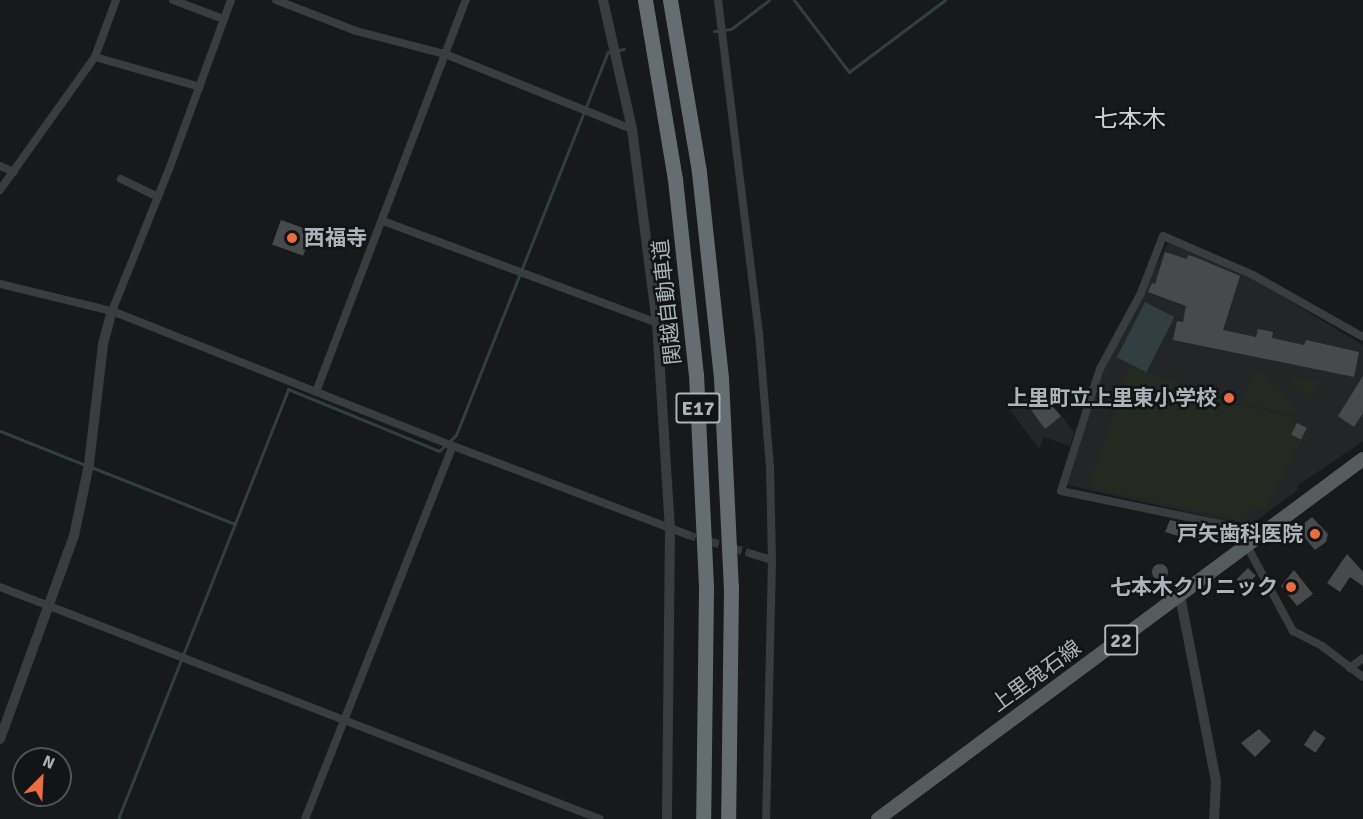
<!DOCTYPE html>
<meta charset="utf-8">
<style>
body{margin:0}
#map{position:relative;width:1363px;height:819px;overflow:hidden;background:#18191a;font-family:Signika,"Noto Sans JP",sans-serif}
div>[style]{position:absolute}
.built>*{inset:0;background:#242527}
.green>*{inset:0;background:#242a22}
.water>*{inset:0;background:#313f40;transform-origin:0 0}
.stream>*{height:3px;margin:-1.5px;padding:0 1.5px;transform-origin:1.5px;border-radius:1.5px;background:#313f40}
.building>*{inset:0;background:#474a4d;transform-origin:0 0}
.round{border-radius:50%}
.minor-tunnel>*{height:8px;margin-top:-4px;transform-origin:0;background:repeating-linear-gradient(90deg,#35383a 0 8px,transparent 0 12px)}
.minor>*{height:8px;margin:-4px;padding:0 4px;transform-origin:4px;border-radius:4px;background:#393d3f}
.tertiary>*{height:10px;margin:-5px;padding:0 5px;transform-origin:5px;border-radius:5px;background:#393d3f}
.primary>*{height:14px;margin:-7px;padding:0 7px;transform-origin:7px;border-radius:7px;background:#565b5e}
.motorway>*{height:15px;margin:-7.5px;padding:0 7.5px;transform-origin:7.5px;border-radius:7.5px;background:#666d70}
.dots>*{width:16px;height:16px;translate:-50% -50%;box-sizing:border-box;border:3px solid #131415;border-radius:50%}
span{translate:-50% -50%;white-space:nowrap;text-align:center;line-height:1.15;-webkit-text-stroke:5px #131415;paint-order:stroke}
.shield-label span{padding:2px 4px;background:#131415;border:2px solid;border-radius:4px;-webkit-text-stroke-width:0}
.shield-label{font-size:20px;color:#abb5b9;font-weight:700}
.poi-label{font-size:21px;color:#abb5b9;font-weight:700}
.left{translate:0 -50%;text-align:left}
.right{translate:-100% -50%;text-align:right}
.street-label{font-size:21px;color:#abb5b9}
.quarter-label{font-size:24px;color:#ccd2d5}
.north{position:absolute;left:12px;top:747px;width:60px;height:60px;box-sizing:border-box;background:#131415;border:2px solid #505457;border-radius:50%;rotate:24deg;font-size:16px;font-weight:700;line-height:24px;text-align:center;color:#abb5b9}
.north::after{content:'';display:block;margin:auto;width:21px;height:27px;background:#ea6c41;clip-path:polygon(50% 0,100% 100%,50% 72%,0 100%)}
</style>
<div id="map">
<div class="built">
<i style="clip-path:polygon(1168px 243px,1251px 278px,1363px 345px,1363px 441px,1297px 486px,1299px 489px,1249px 526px,1067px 485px,1104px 370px)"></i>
<i style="clip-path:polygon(1039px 387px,1074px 432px,1070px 446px,1044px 437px,1039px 449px,1010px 410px)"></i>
</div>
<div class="green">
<i style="clip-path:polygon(1130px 366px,1234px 404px,1290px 417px,1308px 428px,1265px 510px,1257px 508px,1240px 520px,1094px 489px,1090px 483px)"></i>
<i style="clip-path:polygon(1252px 371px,1265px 375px,1297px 409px,1293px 414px,1244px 403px)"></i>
<i style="clip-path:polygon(1287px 377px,1322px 384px,1307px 397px)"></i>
</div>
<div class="water">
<i style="left:1145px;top:302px;width:33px;height:62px;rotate:27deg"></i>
</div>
<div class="stream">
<i style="left:794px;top:0;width:91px;rotate:52.6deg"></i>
<i style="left:849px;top:72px;width:120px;rotate:-36.9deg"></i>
<i style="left:714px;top:31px;width:17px;rotate:-7deg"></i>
<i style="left:731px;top:29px;width:48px;rotate:-37.3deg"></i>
<i style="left:0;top:431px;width:92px;rotate:21.8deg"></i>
<i style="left:91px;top:467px;width:155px;rotate:21.6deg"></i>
<i style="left:118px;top:819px;width:462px;rotate:-68.4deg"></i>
<i style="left:288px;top:389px;width:163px;rotate:22.3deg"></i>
<i style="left:439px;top:451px;width:23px;rotate:-43deg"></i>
<i style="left:456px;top:435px;width:412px;rotate:-68.4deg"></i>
<i style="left:608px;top:52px;width:16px;rotate:-11deg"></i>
</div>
<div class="building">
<i style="left:281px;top:220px;width:33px;height:26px;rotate:20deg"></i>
<i style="clip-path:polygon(1165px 252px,1187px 259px,1188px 255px,1195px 257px,1240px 276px,1223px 330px,1256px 337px,1258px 329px,1273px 332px,1272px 338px,1304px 345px,1306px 340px,1359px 352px,1354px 377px,1173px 340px,1177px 321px,1183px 322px,1186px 306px,1148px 292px,1152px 283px,1155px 284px)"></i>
<i style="clip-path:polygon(1363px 376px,1363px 413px,1354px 427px,1338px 416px)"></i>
<i style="clip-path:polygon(1043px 396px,1061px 416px,1045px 429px,1029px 407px)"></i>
<i style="left:1297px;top:423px;width:11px;height:13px;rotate:27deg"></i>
<i style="clip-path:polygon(1312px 517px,1328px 534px,1326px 542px,1315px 550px,1297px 529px)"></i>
<i style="clip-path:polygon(1170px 520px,1210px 529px,1235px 534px,1227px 544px,1178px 536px,1165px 532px)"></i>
<i style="clip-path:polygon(1347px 554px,1363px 572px,1363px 586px,1350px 577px,1340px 592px,1327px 583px)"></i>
<i class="round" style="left:1152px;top:564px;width:16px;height:16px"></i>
<i style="left:1248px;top:568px;width:11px;height:16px;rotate:45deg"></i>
<i style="clip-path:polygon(1294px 570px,1313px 594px,1297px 606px,1281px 586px)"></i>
<i style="clip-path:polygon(1259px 729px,1271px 741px,1255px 757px,1241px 743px)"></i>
<i style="left:1314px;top:730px;width:14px;height:18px;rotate:34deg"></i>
</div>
<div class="minor-tunnel">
<i style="left:688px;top:535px;width:67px;rotate:16.5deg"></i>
</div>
<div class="minor">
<i style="left:173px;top:0;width:53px;rotate:20.8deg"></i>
<i style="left:276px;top:0;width:86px;rotate:21.2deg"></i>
<i style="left:356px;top:31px;width:92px;rotate:14.5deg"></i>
<i style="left:445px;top:54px;width:201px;rotate:21.9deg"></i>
<i style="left:718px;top:0;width:336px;rotate:83deg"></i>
<i style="left:759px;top:333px;width:134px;rotate:85.3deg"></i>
<i style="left:770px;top:467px;width:93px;rotate:88.8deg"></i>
<i style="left:772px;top:560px;width:259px;rotate:91.3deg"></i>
<i style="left:95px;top:57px;width:109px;rotate:15.9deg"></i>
<i style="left:0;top:166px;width:15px;rotate:23deg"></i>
<i style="left:121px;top:179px;width:41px;rotate:25.9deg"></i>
<i style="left:0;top:190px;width:163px;rotate:-54.5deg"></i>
<i style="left:95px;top:57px;width:61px;rotate:-69.8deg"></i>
<i style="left:383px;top:221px;width:292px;rotate:20.4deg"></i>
<i style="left:0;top:284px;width:115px;rotate:13.6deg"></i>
<i style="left:112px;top:311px;width:367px;rotate:21.6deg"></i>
<i style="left:453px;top:446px;width:251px;rotate:20.7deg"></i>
<i style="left:112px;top:311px;width:158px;rotate:-68.1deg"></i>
<i style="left:171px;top:164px;width:175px;rotate:-69.9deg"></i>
<i style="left:316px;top:392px;width:420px;rotate:-69.1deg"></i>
<i style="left:1264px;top:533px;width:207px;rotate:-168.3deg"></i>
<i style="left:1061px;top:491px;width:128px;rotate:-72.3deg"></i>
<i style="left:1100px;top:369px;width:86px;rotate:-61.7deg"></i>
<i style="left:1141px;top:293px;width:61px;rotate:-68.9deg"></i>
<i style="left:1163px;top:236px;width:98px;rotate:23.4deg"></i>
<i style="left:1253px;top:275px;width:126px;rotate:29.4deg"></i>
<i style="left:1247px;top:546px;width:97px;rotate:61.6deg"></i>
<i style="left:1293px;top:631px;width:33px;rotate:27deg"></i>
<i style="left:1322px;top:646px;width:51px;rotate:37.1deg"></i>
<i style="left:752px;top:554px;width:21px;rotate:17deg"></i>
<i style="left:0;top:587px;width:643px;rotate:21.14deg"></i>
<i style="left:1350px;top:668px;width:16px;rotate:-38deg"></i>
<i style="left:305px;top:819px;width:401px;rotate:-68.4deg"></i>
</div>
<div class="tertiary">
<i style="left:603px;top:0;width:132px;rotate:77.3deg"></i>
<i style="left:632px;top:129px;width:196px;rotate:82.7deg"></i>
<i style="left:657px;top:323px;width:205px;rotate:86.4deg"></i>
<i style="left:670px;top:528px;width:291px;rotate:90.6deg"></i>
<i style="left:1180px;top:596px;width:189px;rotate:79deg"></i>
<i style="left:1216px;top:782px;width:37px;rotate:93deg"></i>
<i style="left:0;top:739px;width:216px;rotate:-70deg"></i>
<i style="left:74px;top:536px;width:74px;rotate:-78.2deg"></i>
<i style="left:89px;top:464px;width:121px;rotate:-83.3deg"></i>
<i style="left:103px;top:344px;width:34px;rotate:-75deg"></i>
</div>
<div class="primary">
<i style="left:878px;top:819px;width:604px;rotate:-36.59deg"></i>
</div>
<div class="motorway">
<i style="left:645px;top:0;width:181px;rotate:80.5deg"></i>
<i style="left:675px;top:179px;width:196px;rotate:83.9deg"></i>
<i style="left:696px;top:374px;width:215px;rotate:87.3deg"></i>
<i style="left:706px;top:589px;width:230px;rotate:90.7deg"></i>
<i style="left:670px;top:0;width:174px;rotate:80.4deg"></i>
<i style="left:699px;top:172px;width:207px;rotate:83.9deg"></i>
<i style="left:721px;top:378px;width:209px;rotate:87.3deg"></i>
<i style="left:731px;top:587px;width:232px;rotate:90.7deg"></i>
</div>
<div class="dots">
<i style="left:292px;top:238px;background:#ea6c41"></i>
<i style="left:1229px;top:398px;background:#ea6c41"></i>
<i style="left:1315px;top:534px;background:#ea6c41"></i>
<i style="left:1291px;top:587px;background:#ea6c41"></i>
</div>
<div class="shield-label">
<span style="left:698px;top:408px">E17</span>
<span style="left:1121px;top:640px">22</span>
</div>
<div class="poi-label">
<span class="left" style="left:304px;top:238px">西福寺</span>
<span class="right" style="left:1217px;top:398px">上里町立上里東小学校</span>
<span class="right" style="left:1303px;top:534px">戸矢歯科医院</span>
<span class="right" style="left:1278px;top:587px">七本木クリニック</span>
</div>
<div class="street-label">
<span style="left:667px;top:302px;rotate:-96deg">関越自動車道</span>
<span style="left:1036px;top:676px;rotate:-36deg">上里鬼石線</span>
</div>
<div class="quarter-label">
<span style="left:1130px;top:120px">七本木</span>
</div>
<div class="north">N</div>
</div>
